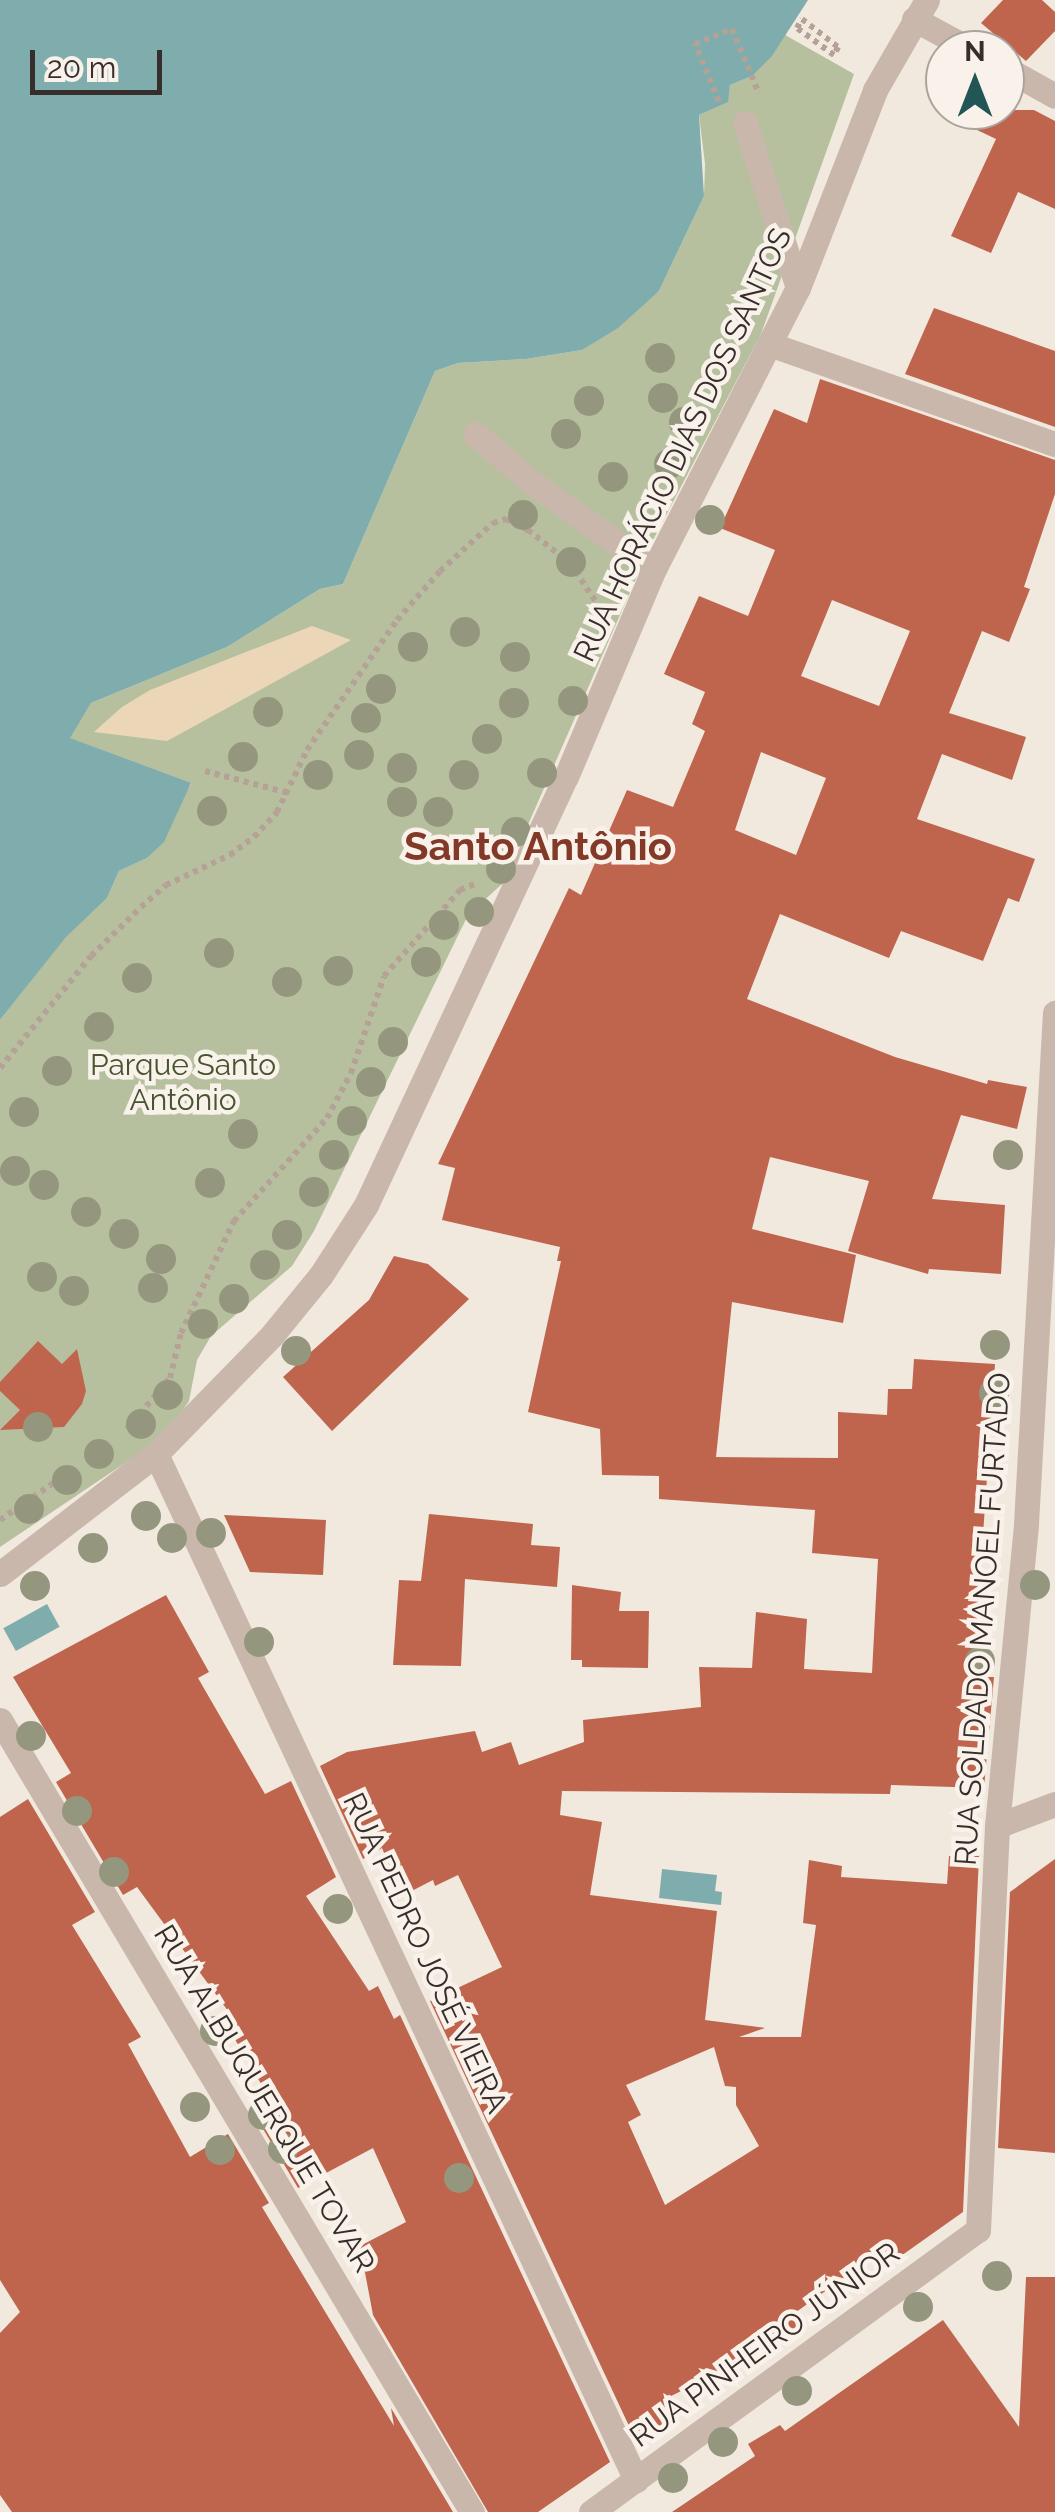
<!DOCTYPE html>
<meta charset="utf-8">
<style>
body{margin:0}
#map{position:relative;width:1055px;height:2512px;overflow:hidden;background:#f1e8de;font-family:Raleway,sans-serif}
div>[style]{position:absolute}
.green>*{inset:0;background:#b6c09f}
.sand>*{inset:0;background:#ebd7b7}
.water>*{inset:0;background:#7fadad;transform-origin:0 0}
.building>*{inset:0;background:#bf654e}
.path>*{height:6px;margin-top:-3px;transform-origin:0;background:repeating-linear-gradient(90deg,#b5a195 0 5px,transparent 0 10px)}
.minor>*{height:25px;margin:-12.5px;padding:0 12.5px;transform-origin:12.5px;border-radius:12.5px;background:#c9b7ab}
.trees>*{width:30px;height:30px;margin:-15px;border-radius:50%;background:#94977e}
span{translate:-50% -50%;white-space:nowrap;text-align:center;line-height:1.15;-webkit-text-stroke:9px #f9f2ea;paint-order:stroke}
.street-label{font-size:30px;color:#372d2a}
.park-label{font-size:30px;color:#48542f}
.district-label{font-size:40px;color:#823927;font-weight:700}
.north{position:absolute;left:925px;top:30px;width:100px;height:100px;box-sizing:border-box;background:#f9f2ea;border:2px solid #aba39d;border-radius:50%;rotate:0deg;font-size:28px;font-weight:700;line-height:40px;text-align:center;color:#372d2a}
.north::after{content:'';display:block;margin:auto;width:35px;height:45px;background:#215556;clip-path:polygon(50% 0,100% 100%,50% 72%,0 100%)}
.scale{position:absolute;left:30px;top:50px;width:132px;height:45px;box-sizing:border-box;border:5px solid #372d2a;border-top:0;padding-left:12px;font-size:30px;line-height:35px;white-space:nowrap;color:#372d2a;-webkit-text-stroke:8px #f9f2ea;paint-order:stroke}
</style>
<div id="map">
<div class="green">
<i style="clip-path:polygon(785px 35px,854px 74px,761px 334px,652px 542px,502px 884px,468px 915px,314px 1231px,292px 1266px,211px 1336px,197px 1360px,189px 1401px,172px 1426px,140px 1453px,0 1547px,0 1020px,66px 936px,107px 898px,119px 871px,147px 858px,191px 784px,69px 738px,91px 703px,227px 647px,320px 589px,343px 584px,435px 371px,458px 363px,526px 359px,582px 350px,659px 291px,704px 196px,705px 164px,699px 115px,727px 102px,730px 85px,752px 76px)"></i>
</div>
<div class="sand">
<i style="clip-path:polygon(312px 626px,351px 640px,167px 741px,94px 732px,122px 707px,150px 690px)"></i>
</div>
<div class="water">
<i style="clip-path:polygon(0 0,808px 0,772px 56px,752px 76px,730px 85px,728px 102px,699px 115px,704px 196px,659px 291px,618px 328px,582px 350px,526px 359px,458px 363px,435px 371px,343px 584px,320px 589px,227px 647px,91px 703px,70px 738px,191px 783px,164px 842px,147px 858px,119px 871px,107px 898px,66px 937px,0 1020px)"></i>
<i style="left:47px;top:1604px;width:26px;height:50px;rotate:61deg"></i>
<i style="clip-path:polygon(662px 1869px,717px 1875px,715px 1891px,722px 1892px,721px 1905px,659px 1898px)"></i>
</div>
<div class="building">
<i style="clip-path:polygon(1003px 0,1042px 0,1055px 12px,1055px 31px,1026px 61px,981px 23px)"></i>
<i style="clip-path:polygon(935px 110px,1034px 110px,1055px 121px,1055px 209px,1018px 192px,991px 253px,951px 236px,996px 139px)"></i>
<i style="clip-path:polygon(934px 308px,1055px 351px,1055px 427px,905px 374px)"></i>
<i style="clip-path:polygon(evenodd,820px 379px,1055px 460px,1055px 494px,1024px 587px,1030px 589px,1009px 642px,982px 631px,949px 713px,1026px 737px,1012px 780px,942px 754px,917px 819px,1035px 859px,1019px 902px,1008px 898px,983px 961px,901px 931px,889px 958px,780px 914px,747px 999px,895px 1057px,987px 1084px,988px 1080px,1027px 1087px,1017px 1129px,961px 1115px,932px 1199px,1005px 1205px,1001px 1274px,929px 1269px,928px 1274px,848px 1251px,869px 1181px,770px 1157px,752px 1229px,856px 1255px,843px 1323px,732px 1302px,716px 1457px,838px 1458px,838px 1412px,887px 1415px,888px 1389px,912px 1389px,914px 1359px,995px 1364px,973px 1677px,994px 1677px,984px 1788px,891px 1785px,890px 1794px,562px 1791px,560px 1815px,602px 1822px,590px 1895px,717px 1911px,705px 2020px,765px 2028px,739px 2037px,801px 2037px,816px 1925px,803px 1923px,809px 1860px,842px 1866px,841px 1877px,947px 1884px,949px 1856px,979px 1856px,963px 2212px,891px 2263px,884px 2249px,792px 2315px,801px 2328px,765px 2350px,671px 2396px,680px 2412px,637px 2443px,430px 2001px,502px 1967px,458px 1875px,435px 1886px,433px 1880px,402px 1896px,382px 1848px,363px 1859px,320px 1766px,347px 1752px,475px 1731px,482px 1752px,511px 1742px,519px 1765px,584px 1742px,583px 1720px,701px 1707px,699px 1667px,752px 1668px,756px 1612px,807px 1619px,804px 1669px,872px 1673px,878px 1559px,812px 1553px,815px 1510px,659px 1499px,659px 1476px,602px 1475px,600px 1429px,528px 1412px,561px 1261px,557px 1261px,560px 1247px,442px 1220px,455px 1168px,438px 1164px,569px 888px,581px 895px,627px 790px,673px 807px,705px 731px,692px 724px,705px 692px,664px 674px,699px 596px,748px 616px,775px 550px,720px 528px,774px 409px,807px 423px,820px 379px,832px 600px,910px 631px,879px 706px,801px 676px,832px 600px,820px 379px,761px 752px,826px 778px,796px 855px,735px 830px,761px 752px,820px 379px,714px 2047px,725px 2086px,736px 2087px,736px 2105px,759px 2146px,665px 2205px,628px 2122px,641px 2115px,626px 2085px,714px 2047px)"></i>
<i style="clip-path:polygon(394px 1256px,428px 1264px,469px 1299px,332px 1431px,283px 1377px,369px 1300px)"></i>
<i style="clip-path:polygon(38px 1341px,62px 1364px,77px 1349px,86px 1391px,82px 1404px,64px 1427px,0 1430px,20px 1410px,0 1391px,0 1382px)"></i>
<i style="clip-path:polygon(429px 1514px,533px 1524px,531px 1545px,560px 1547px,557px 1587px,465px 1579px,461px 1666px,393px 1665px,399px 1580px,421px 1581px)"></i>
<i style="clip-path:polygon(224px 1515px,326px 1520px,323px 1575px,250px 1572px)"></i>
<i style="clip-path:polygon(572px 1585px,621px 1592px,619px 1611px,649px 1611px,648px 1668px,582px 1667px,582px 1660px,571px 1660px)"></i>
<i style="clip-path:polygon(166px 1595px,209px 1672px,198px 1678px,265px 1794px,291px 1781px,336px 1877px,306px 1896px,369px 1991px,378px 1986px,394px 2019px,400px 2015px,610px 2462px,538px 2512px,488px 2512px,373px 2315px,360px 2246px,406px 2222px,373px 2148px,298px 2188px,256px 2117px,274px 2106px,226px 2024px,234px 2019px,137px 1887px,123px 1895px,56px 1782px,71px 1773px,13px 1677px)"></i>
<i style="clip-path:polygon(28px 1799px,95px 1912px,72px 1925px,141px 2037px,128px 2044px,190px 2157px,228px 2134px,269px 2203px,262px 2207px,394px 2426px,391px 2408px,453px 2512px,12px 2512px,0 2495px,0 2333px,20px 2312px,0 2280px,0 1817px)"></i>
<i style="clip-path:polygon(1055px 1859px,1055px 2153px,998px 2148px,1010px 1892px)"></i>
<i style="clip-path:polygon(1026px 2277px,1055px 2277px,1055px 2512px,672px 2512px,755px 2456px,748px 2444px,780px 2425px,785px 2431px,943px 2320px,1019px 2427px)"></i>
</div>
<div class="path">
<i style="left:802px;top:19px;width:46px;rotate:37.9deg"></i>
<i style="left:838px;top:47px;width:9px;rotate:117deg"></i>
<i style="left:834px;top:55px;width:46px;rotate:-143.9deg"></i>
<i style="left:797px;top:28px;width:10px;rotate:-61deg"></i>
<i style="left:719px;top:101px;width:62px;rotate:-112.8deg"></i>
<i style="left:695px;top:44px;width:40px;rotate:-22deg"></i>
<i style="left:732px;top:29px;width:70px;rotate:67.4deg"></i>
<i style="left:205px;top:771px;width:86px;rotate:14.8deg"></i>
<i style="left:0;top:1068px;width:144px;rotate:-50.9deg"></i>
<i style="left:91px;top:956px;width:70px;rotate:-44.4deg"></i>
<i style="left:141px;top:907px;width:33px;rotate:-41deg"></i>
<i style="left:166px;top:885px;width:71px;rotate:-25.1deg"></i>
<i style="left:230px;top:855px;width:30px;rotate:-37deg"></i>
<i style="left:254px;top:837px;width:34px;rotate:-47deg"></i>
<i style="left:277px;top:812px;width:69px;rotate:-64.2deg"></i>
<i style="left:307px;top:750px;width:158px;rotate:-55.3deg"></i>
<i style="left:397px;top:620px;width:65px;rotate:-48.7deg"></i>
<i style="left:440px;top:571px;width:72px;rotate:-42.2deg"></i>
<i style="left:493px;top:523px;width:14px;rotate:-17deg"></i>
<i style="left:506px;top:519px;width:25px;rotate:27deg"></i>
<i style="left:528px;top:530px;width:53px;rotate:38.2deg"></i>
<i style="left:570px;top:563px;width:54px;rotate:56.3deg"></i>
<i style="left:127px;top:1429px;width:67px;rotate:-49.9deg"></i>
<i style="left:170px;top:1378px;width:46px;rotate:-76.3deg"></i>
<i style="left:181px;top:1333px;width:124px;rotate:-64.7deg"></i>
<i style="left:234px;top:1221px;width:139px;rotate:-47.9deg"></i>
<i style="left:327px;top:1118px;width:51px;rotate:-61.9deg"></i>
<i style="left:351px;top:1073px;width:102px;rotate:-71.2deg"></i>
<i style="left:384px;top:976px;width:115px;rotate:-48.5deg"></i>
<i style="left:460px;top:890px;width:18px;rotate:-22deg"></i>
<i style="left:0;top:1520px;width:79px;rotate:-34.7deg"></i>
</div>
<div class="minor">
<i style="left:914px;top:19px;width:65px;rotate:28.5deg"></i>
<i style="left:1005px;top:68px;width:57px;rotate:29.2deg"></i>
<i style="left:745px;top:123px;width:173px;rotate:72.2deg"></i>
<i style="left:769px;top:344px;width:303px;rotate:19.3deg"></i>
<i style="left:475px;top:434px;width:77px;rotate:40.3deg"></i>
<i style="left:534px;top:484px;width:147px;rotate:35.3deg"></i>
<i style="left:156px;top:1454px;width:1133px;rotate:64.93deg"></i>
<i style="left:0;top:1574px;width:197px;rotate:-37.6deg"></i>
<i style="left:156px;top:1454px;width:166px;rotate:-45.7deg"></i>
<i style="left:272px;top:1335px;width:77px;rotate:-50.8deg"></i>
<i style="left:321px;top:1275px;width:83px;rotate:-57.3deg"></i>
<i style="left:366px;top:1205px;width:472px;rotate:-65deg"></i>
<i style="left:566px;top:777px;width:226px;rotate:-67.1deg"></i>
<i style="left:654px;top:569px;width:316px;rotate:-62.9deg"></i>
<i style="left:798px;top:288px;width:212px;rotate:-68.7deg"></i>
<i style="left:875px;top:90px;width:104px;rotate:-60deg"></i>
<i style="left:0;top:1720px;width:922px;rotate:59.21deg"></i>
<i style="left:997px;top:1826px;width:62px;rotate:-20.8deg"></i>
<i style="left:591px;top:2512px;width:479px;rotate:-36.1deg"></i>
<i style="left:978px;top:2230px;width:404px;rotate:-87.3deg"></i>
<i style="left:997px;top:1826px;width:304px;rotate:-84.5deg"></i>
<i style="left:1026px;top:1523px;width:511px;rotate:-86.75deg"></i>
</div>
<div class="trees">
<i style="left:660px;top:358px"></i>
<i style="left:663px;top:398px"></i>
<i style="left:589px;top:401px"></i>
<i style="left:684px;top:422px"></i>
<i style="left:566px;top:434px"></i>
<i style="left:669px;top:464px"></i>
<i style="left:613px;top:477px"></i>
<i style="left:523px;top:515px"></i>
<i style="left:710px;top:520px"></i>
<i style="left:571px;top:562px"></i>
<i style="left:465px;top:632px"></i>
<i style="left:413px;top:647px"></i>
<i style="left:515px;top:657px"></i>
<i style="left:381px;top:689px"></i>
<i style="left:573px;top:701px"></i>
<i style="left:514px;top:703px"></i>
<i style="left:268px;top:712px"></i>
<i style="left:366px;top:718px"></i>
<i style="left:487px;top:739px"></i>
<i style="left:359px;top:755px"></i>
<i style="left:243px;top:757px"></i>
<i style="left:402px;top:768px"></i>
<i style="left:542px;top:773px"></i>
<i style="left:318px;top:775px"></i>
<i style="left:464px;top:775px"></i>
<i style="left:402px;top:802px"></i>
<i style="left:212px;top:811px"></i>
<i style="left:438px;top:812px"></i>
<i style="left:516px;top:832px"></i>
<i style="left:501px;top:869px"></i>
<i style="left:479px;top:912px"></i>
<i style="left:444px;top:925px"></i>
<i style="left:219px;top:953px"></i>
<i style="left:426px;top:962px"></i>
<i style="left:338px;top:971px"></i>
<i style="left:137px;top:978px"></i>
<i style="left:287px;top:982px"></i>
<i style="left:99px;top:1027px"></i>
<i style="left:393px;top:1042px"></i>
<i style="left:57px;top:1071px"></i>
<i style="left:371px;top:1082px"></i>
<i style="left:24px;top:1112px"></i>
<i style="left:352px;top:1121px"></i>
<i style="left:243px;top:1134px"></i>
<i style="left:334px;top:1155px"></i>
<i style="left:1008px;top:1155px"></i>
<i style="left:15px;top:1171px"></i>
<i style="left:210px;top:1183px"></i>
<i style="left:44px;top:1185px"></i>
<i style="left:314px;top:1192px"></i>
<i style="left:86px;top:1212px"></i>
<i style="left:124px;top:1234px"></i>
<i style="left:287px;top:1235px"></i>
<i style="left:161px;top:1259px"></i>
<i style="left:265px;top:1265px"></i>
<i style="left:42px;top:1277px"></i>
<i style="left:153px;top:1288px"></i>
<i style="left:74px;top:1291px"></i>
<i style="left:234px;top:1299px"></i>
<i style="left:203px;top:1324px"></i>
<i style="left:995px;top:1345px"></i>
<i style="left:296px;top:1351px"></i>
<i style="left:994px;top:1393px"></i>
<i style="left:168px;top:1395px"></i>
<i style="left:141px;top:1424px"></i>
<i style="left:38px;top:1427px"></i>
<i style="left:99px;top:1454px"></i>
<i style="left:67px;top:1480px"></i>
<i style="left:29px;top:1509px"></i>
<i style="left:146px;top:1516px"></i>
<i style="left:211px;top:1533px"></i>
<i style="left:172px;top:1538px"></i>
<i style="left:93px;top:1548px"></i>
<i style="left:1035px;top:1585px"></i>
<i style="left:35px;top:1586px"></i>
<i style="left:259px;top:1642px"></i>
<i style="left:980px;top:1661px"></i>
<i style="left:31px;top:1736px"></i>
<i style="left:77px;top:1811px"></i>
<i style="left:114px;top:1872px"></i>
<i style="left:338px;top:1909px"></i>
<i style="left:215px;top:2031px"></i>
<i style="left:195px;top:2107px"></i>
<i style="left:263px;top:2115px"></i>
<i style="left:283px;top:2149px"></i>
<i style="left:220px;top:2150px"></i>
<i style="left:459px;top:2178px"></i>
<i style="left:997px;top:2276px"></i>
<i style="left:918px;top:2307px"></i>
<i style="left:797px;top:2391px"></i>
<i style="left:723px;top:2442px"></i>
<i style="left:673px;top:2478px"></i>
</div>
<div class="street-label">
<span style="left:683px;top:445px;rotate:-65deg">RUA HORÁCIO DIAS DOS SANTOS</span>
<span style="left:983px;top:1619px;rotate:-86deg">RUA SOLDADO MANOEL FURTADO</span>
<span style="left:425px;top:1953px;rotate:65deg">RUA PEDRO JOSÉ VIEIRA</span>
<span style="left:264px;top:2099px;rotate:59deg">RUA ALBUQUERQUE TOVAR</span>
<span style="left:765px;top:2345px;rotate:-36deg">RUA PINHEIRO JÚNIOR</span>
</div>
<div class="park-label">
<span style="left:183px;top:1082px">Parque Santo<br>Antônio</span>
</div>
<div class="district-label">
<span style="left:538px;top:846px">Santo Antônio</span>
</div>
<div class="north">N</div>
<div class="scale">20 m</div>
</div>
